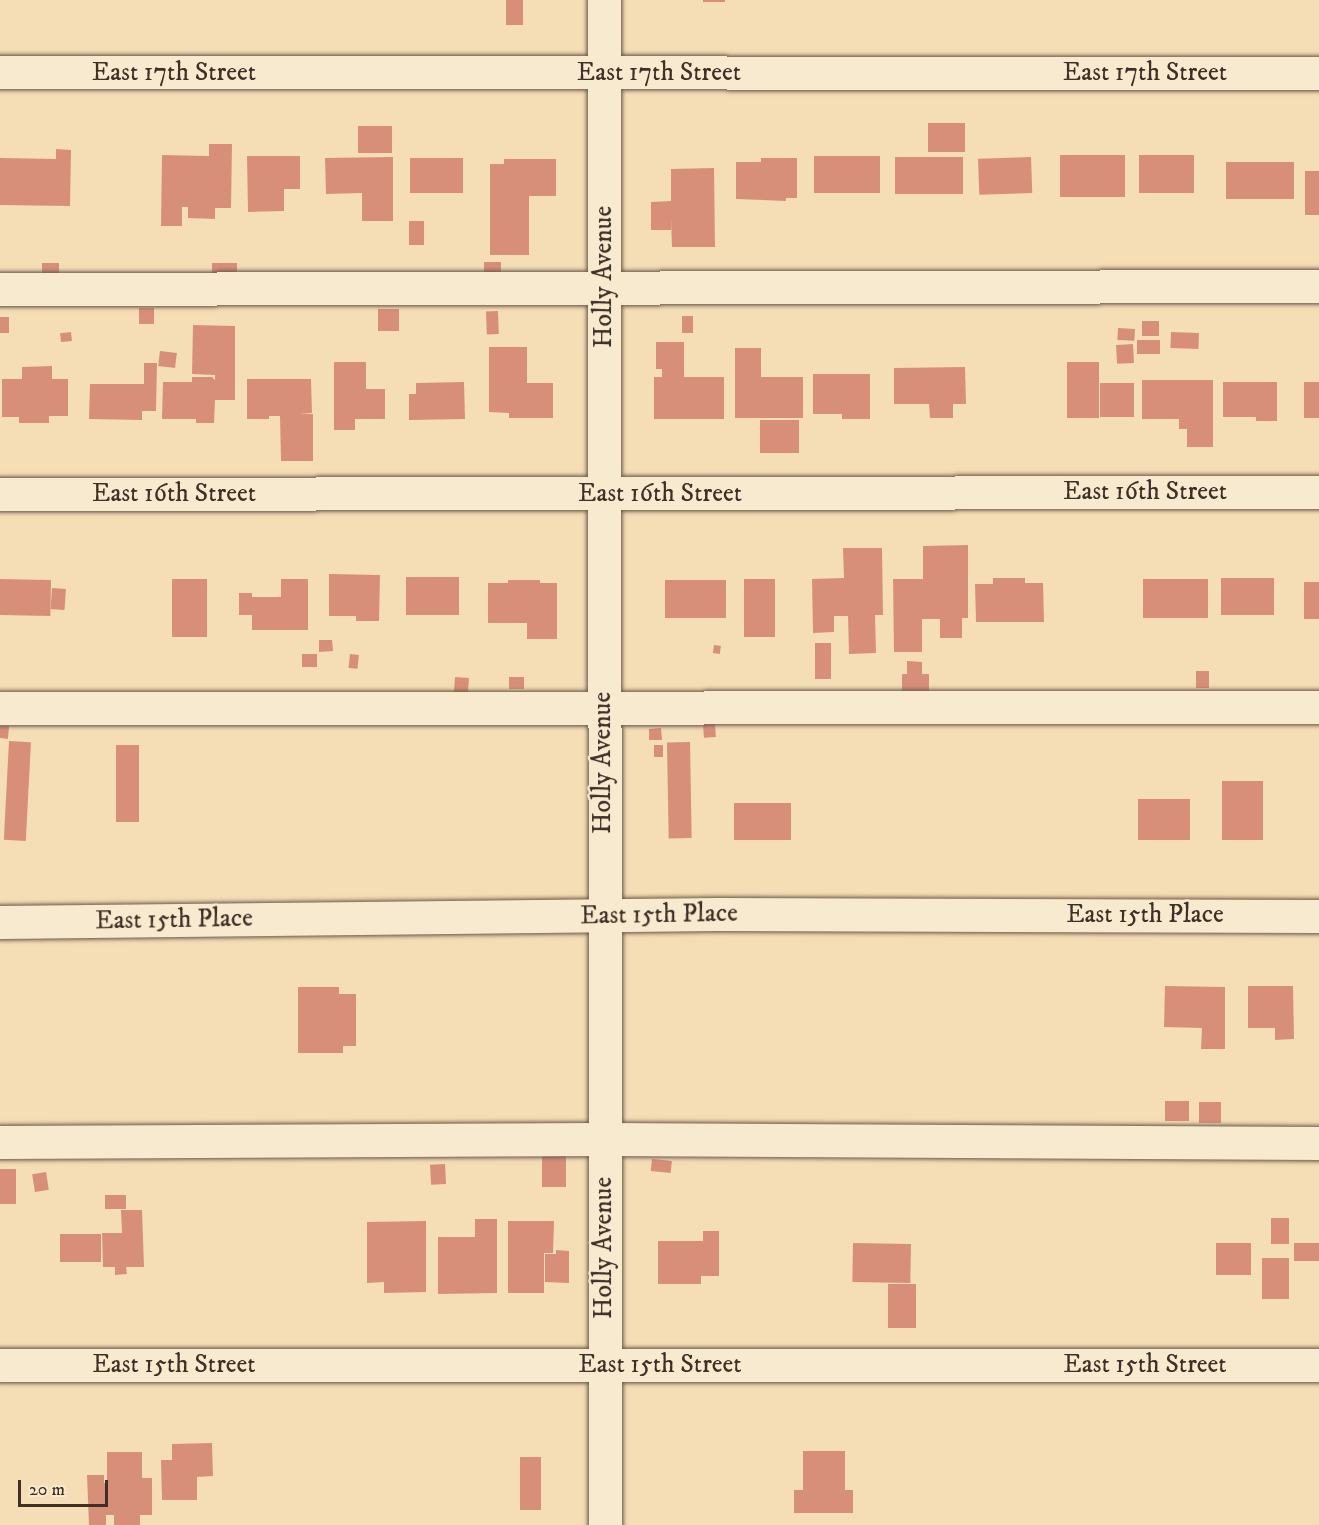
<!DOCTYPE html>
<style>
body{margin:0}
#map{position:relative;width:1319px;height:1525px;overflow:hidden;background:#f5deb5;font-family:"IM FELL DW Pica",serif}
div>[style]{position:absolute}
.building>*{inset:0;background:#d88f7a;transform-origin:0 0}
.roads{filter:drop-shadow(0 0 2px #6c5b4a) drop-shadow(0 0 2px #6c5b4a)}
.minor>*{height:33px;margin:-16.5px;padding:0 16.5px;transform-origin:16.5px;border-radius:16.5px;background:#f8eacf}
span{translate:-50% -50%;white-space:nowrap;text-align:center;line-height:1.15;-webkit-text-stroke:4.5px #f8eacf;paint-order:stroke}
.street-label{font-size:26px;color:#3f2f27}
.scale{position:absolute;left:18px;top:1480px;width:90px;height:27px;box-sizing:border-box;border:3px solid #3f2f27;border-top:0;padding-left:8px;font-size:18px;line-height:21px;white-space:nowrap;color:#3f2f27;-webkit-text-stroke:4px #f8eacf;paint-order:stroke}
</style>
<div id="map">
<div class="building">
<i style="left:506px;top:0;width:17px;height:25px"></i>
<i style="left:703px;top:0;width:22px;height:2px"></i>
<i style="left:965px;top:123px;width:29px;height:37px;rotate:90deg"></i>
<i style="left:358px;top:126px;width:34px;height:27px"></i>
<i style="clip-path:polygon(209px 144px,232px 144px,231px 208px,215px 208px,215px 219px,188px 218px,188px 207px,182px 207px,182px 226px,161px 226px,162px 155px,209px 156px)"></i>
<i style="clip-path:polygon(56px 149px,71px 150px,70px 206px,0 205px,0 158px,56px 159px)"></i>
<i style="left:1060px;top:155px;width:65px;height:42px"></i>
<i style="left:1139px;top:155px;width:55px;height:38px"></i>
<i style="clip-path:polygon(247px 156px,300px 156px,300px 189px,284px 189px,284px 211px,248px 212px)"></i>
<i style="left:814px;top:156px;width:66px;height:37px"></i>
<i style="clip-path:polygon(393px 157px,393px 221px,362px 221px,362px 193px,326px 194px,325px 158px)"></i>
<i style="left:895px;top:157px;width:68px;height:37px"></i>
<i style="left:1031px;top:157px;width:36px;height:53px;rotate:88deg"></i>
<i style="left:463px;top:158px;width:35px;height:53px;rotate:90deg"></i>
<i style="clip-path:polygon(761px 158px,797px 158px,797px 198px,786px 198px,786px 201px,736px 199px,736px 162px,761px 162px)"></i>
<i style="clip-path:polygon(504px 159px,556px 159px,556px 196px,529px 196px,529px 255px,490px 255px,490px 164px,504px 164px)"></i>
<i style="left:1226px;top:162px;width:68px;height:37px"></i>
<i style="clip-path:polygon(714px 168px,715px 247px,672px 247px,671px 219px,671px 230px,651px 230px,651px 202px,671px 201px,671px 169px)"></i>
<i style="left:1305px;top:171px;width:14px;height:44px"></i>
<i style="left:409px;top:221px;width:15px;height:24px"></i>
<i style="left:484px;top:262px;width:17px;height:12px"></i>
<i style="left:42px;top:263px;width:17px;height:11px"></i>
<i style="left:237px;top:263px;width:10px;height:25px;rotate:90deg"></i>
<i style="left:139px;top:308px;width:15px;height:16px"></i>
<i style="left:378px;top:309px;width:21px;height:22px"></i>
<i style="left:498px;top:311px;width:23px;height:12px;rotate:88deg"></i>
<i style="left:682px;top:316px;width:11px;height:17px"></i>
<i style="left:0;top:317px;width:9px;height:16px"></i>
<i style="left:1142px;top:321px;width:17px;height:15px"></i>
<i style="clip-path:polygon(193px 325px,235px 326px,235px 400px,215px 400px,214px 423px,196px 423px,196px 419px,162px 419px,163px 382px,192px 382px,192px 377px,212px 377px,215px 380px,215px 375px,192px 374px)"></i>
<i style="left:1118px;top:328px;width:17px;height:12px;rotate:3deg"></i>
<i style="left:71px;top:332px;width:9px;height:11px;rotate:84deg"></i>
<i style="left:1171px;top:332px;width:28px;height:16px;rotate:2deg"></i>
<i style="left:1137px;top:340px;width:23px;height:14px"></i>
<i style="clip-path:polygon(656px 342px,684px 342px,684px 377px,724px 377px,724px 419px,654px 419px,654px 377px,662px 377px,662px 369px,656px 369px)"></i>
<i style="left:1133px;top:344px;width:19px;height:17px;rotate:87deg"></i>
<i style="clip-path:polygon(489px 347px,527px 347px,527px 383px,553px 383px,553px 418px,509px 418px,509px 413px,489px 412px)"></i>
<i style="clip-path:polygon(735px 348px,761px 348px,761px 377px,803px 377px,803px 418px,735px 418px)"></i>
<i style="left:160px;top:351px;width:17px;height:15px;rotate:7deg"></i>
<i style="clip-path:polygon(334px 362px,366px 362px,366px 389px,385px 389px,385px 419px,355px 419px,355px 430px,334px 430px)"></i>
<i style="left:1067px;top:362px;width:32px;height:56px"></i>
<i style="clip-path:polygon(144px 363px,157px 363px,156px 411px,142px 411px,142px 420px,89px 419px,90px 384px,144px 384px)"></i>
<i style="clip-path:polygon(52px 366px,52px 379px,68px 379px,68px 416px,49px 416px,49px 423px,19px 423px,19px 417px,2px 417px,2px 379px,22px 379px,22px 367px)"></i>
<i style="clip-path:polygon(965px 367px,966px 404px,953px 404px,953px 418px,930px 418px,929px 404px,894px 404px,894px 368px)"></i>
<i style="clip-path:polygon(813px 374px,870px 374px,870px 419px,842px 419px,842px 414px,813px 414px)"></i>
<i style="clip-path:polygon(247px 379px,311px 379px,312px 413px,299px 414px,313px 414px,313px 461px,281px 461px,280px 416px,269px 416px,269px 419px,247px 419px)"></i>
<i style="clip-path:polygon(1142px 380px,1213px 380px,1213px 447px,1187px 447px,1187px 429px,1179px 429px,1179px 419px,1142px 419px)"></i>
<i style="clip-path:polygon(464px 382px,465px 419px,409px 420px,409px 394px,416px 394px,416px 383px)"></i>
<i style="clip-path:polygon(1223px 382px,1277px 382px,1277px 421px,1256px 421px,1256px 417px,1223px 417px)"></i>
<i style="left:1304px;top:382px;width:15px;height:36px"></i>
<i style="left:1100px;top:383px;width:34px;height:34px"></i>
<i style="left:799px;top:420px;width:33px;height:39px;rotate:90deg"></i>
<i style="clip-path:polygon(968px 545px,968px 618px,962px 618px,962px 638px,940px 638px,940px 619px,922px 619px,922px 652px,894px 652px,893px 579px,923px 579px,923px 546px)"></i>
<i style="clip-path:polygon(843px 548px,882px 548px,883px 615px,875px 615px,876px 653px,849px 654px,848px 616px,834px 616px,834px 632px,813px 633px,812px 579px,844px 578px)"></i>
<i style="clip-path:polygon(329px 574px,380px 575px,379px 621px,356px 621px,356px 616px,329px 616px)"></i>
<i style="left:459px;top:577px;width:38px;height:53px;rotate:90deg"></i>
<i style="clip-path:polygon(993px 578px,1025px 578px,1025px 583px,1043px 583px,1044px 622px,976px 622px,975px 584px,993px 584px)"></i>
<i style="left:1274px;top:578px;width:37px;height:53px;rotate:90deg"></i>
<i style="left:0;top:579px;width:51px;height:36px;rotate:1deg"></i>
<i style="left:172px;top:579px;width:35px;height:58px"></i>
<i style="clip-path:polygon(281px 579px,308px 579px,308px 630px,252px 630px,252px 597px,281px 597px)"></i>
<i style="left:744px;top:579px;width:31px;height:58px"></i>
<i style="left:1143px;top:579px;width:65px;height:39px"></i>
<i style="clip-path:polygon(508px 580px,540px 580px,540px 583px,557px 583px,557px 639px,527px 639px,527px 623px,488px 623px,488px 583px,508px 583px)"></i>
<i style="left:665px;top:580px;width:61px;height:38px"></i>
<i style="left:1304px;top:582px;width:15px;height:37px"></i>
<i style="left:52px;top:588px;width:14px;height:21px;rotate:4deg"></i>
<i style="left:239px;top:593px;width:13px;height:22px"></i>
<i style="clip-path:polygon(319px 640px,332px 640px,333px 651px,319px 652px)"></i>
<i style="left:831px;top:643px;width:36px;height:16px;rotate:90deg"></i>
<i style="left:714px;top:645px;width:7px;height:8px;rotate:8deg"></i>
<i style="left:302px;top:654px;width:15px;height:13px"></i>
<i style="left:350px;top:654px;width:9px;height:14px;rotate:6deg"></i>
<i style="clip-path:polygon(907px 661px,922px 662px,922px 674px,929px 674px,929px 695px,902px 695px,902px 674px,907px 674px)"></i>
<i style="left:1196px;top:671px;width:13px;height:17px"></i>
<i style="left:455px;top:677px;width:14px;height:19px;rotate:4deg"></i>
<i style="left:509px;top:677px;width:15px;height:12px"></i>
<i style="left:715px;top:724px;width:13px;height:12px;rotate:86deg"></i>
<i style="clip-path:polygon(0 726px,9px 726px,8px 739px,0 738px)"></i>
<i style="clip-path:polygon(661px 728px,662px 740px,649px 740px,649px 729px)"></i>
<i style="left:9px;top:741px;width:22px;height:99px;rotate:3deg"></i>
<i style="left:690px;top:742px;width:96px;height:23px;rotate:89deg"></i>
<i style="left:116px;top:745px;width:23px;height:77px"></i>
<i style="left:654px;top:745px;width:9px;height:12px"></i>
<i style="left:1222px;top:781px;width:41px;height:59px"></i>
<i style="left:1138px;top:799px;width:52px;height:41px"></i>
<i style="left:734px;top:803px;width:57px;height:37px"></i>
<i style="clip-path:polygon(1165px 986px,1225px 987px,1225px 1049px,1201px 1049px,1202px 1028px,1164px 1027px)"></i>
<i style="clip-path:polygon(1248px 986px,1293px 986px,1294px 1039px,1275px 1040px,1275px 1028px,1248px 1028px)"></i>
<i style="clip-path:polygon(298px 987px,339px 987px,339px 994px,356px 994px,356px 1046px,343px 1046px,343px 1053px,298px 1053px)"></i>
<i style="left:1165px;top:1101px;width:24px;height:20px"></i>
<i style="left:1199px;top:1102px;width:22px;height:21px"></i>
<i style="left:542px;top:1154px;width:24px;height:33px"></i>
<i style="left:652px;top:1159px;width:20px;height:12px;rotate:6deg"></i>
<i style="left:445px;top:1164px;width:20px;height:15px;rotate:87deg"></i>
<i style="left:0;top:1169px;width:16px;height:35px"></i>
<i style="left:46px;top:1172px;width:18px;height:14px;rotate:81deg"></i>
<i style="left:105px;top:1195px;width:21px;height:14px"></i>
<i style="clip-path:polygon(121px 1210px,142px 1210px,144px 1267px,126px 1267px,127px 1274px,115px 1275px,115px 1267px,103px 1267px,102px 1233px,122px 1233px)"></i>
<i style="left:1271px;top:1218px;width:18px;height:26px"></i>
<i style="clip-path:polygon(475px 1219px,497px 1219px,497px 1293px,438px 1294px,438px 1237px,475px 1237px)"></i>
<i style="clip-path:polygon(426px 1221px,426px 1292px,384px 1293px,384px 1282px,367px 1283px,367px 1222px)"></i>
<i style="clip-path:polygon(508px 1221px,554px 1221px,553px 1253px,544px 1253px,544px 1293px,508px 1293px)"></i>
<i style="clip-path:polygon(703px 1231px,719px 1231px,719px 1276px,701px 1276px,701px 1284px,658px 1284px,658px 1241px,703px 1241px)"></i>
<i style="left:60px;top:1234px;width:41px;height:28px"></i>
<i style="left:853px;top:1243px;width:58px;height:39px;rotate:1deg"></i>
<i style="left:1216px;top:1243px;width:35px;height:32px"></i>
<i style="left:1294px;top:1243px;width:25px;height:18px"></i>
<i style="clip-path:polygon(556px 1250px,569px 1251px,569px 1283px,545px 1282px,545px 1254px,556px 1254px)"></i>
<i style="left:1262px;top:1258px;width:27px;height:41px"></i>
<i style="left:888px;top:1284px;width:28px;height:44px"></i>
<i style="clip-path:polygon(212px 1443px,213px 1476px,197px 1477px,197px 1500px,162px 1500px,161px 1460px,172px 1460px,172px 1444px)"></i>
<i style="clip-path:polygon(803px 1451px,845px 1451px,845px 1490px,853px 1490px,853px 1513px,794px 1513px,794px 1490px,803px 1490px)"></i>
<i style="clip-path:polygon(107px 1452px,142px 1452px,142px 1478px,152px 1478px,152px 1515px,140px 1515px,140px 1525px,114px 1525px,114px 1515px,106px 1515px,106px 1525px,89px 1525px,87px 1475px,104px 1475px,104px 1483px,107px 1483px)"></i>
<i style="left:520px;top:1457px;width:21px;height:53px"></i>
</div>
<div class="roads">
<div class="minor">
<i style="left:604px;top:0;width:1525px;rotate:89.96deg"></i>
<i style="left:0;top:72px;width:1319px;rotate:0.04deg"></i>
<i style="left:0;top:289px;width:1319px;rotate:-0.13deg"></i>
<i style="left:0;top:494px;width:1319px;rotate:-0.09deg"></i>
<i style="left:0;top:708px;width:1319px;rotate:-0.04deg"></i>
<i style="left:0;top:922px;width:718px;rotate:-0.64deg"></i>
<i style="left:718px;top:914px;width:601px;rotate:0.19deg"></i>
<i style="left:0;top:1142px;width:604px;rotate:-0.28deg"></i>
<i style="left:604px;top:1139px;width:715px;rotate:0.32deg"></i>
<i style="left:0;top:1365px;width:1319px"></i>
</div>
</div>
<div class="street-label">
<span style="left:174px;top:73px">East 17th Street</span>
<span style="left:659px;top:73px">East 17th Street</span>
<span style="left:1145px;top:73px">East 17th Street</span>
<span style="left:604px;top:277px;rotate:-90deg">Holly Avenue</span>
<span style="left:1145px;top:492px">East 16th Street</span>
<span style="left:174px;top:494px">East 16th Street</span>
<span style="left:660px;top:494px">East 16th Street</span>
<span style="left:603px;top:763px;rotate:-90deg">Holly Avenue</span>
<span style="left:659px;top:915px;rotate:-1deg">East 15th Place</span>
<span style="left:1145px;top:915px">East 15th Place</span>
<span style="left:174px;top:920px;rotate:-1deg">East 15th Place</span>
<span style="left:604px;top:1248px;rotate:-90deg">Holly Avenue</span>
<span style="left:174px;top:1365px">East 15th Street</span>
<span style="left:660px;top:1365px">East 15th Street</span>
<span style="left:1145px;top:1365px">East 15th Street</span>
</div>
<div class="scale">20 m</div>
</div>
